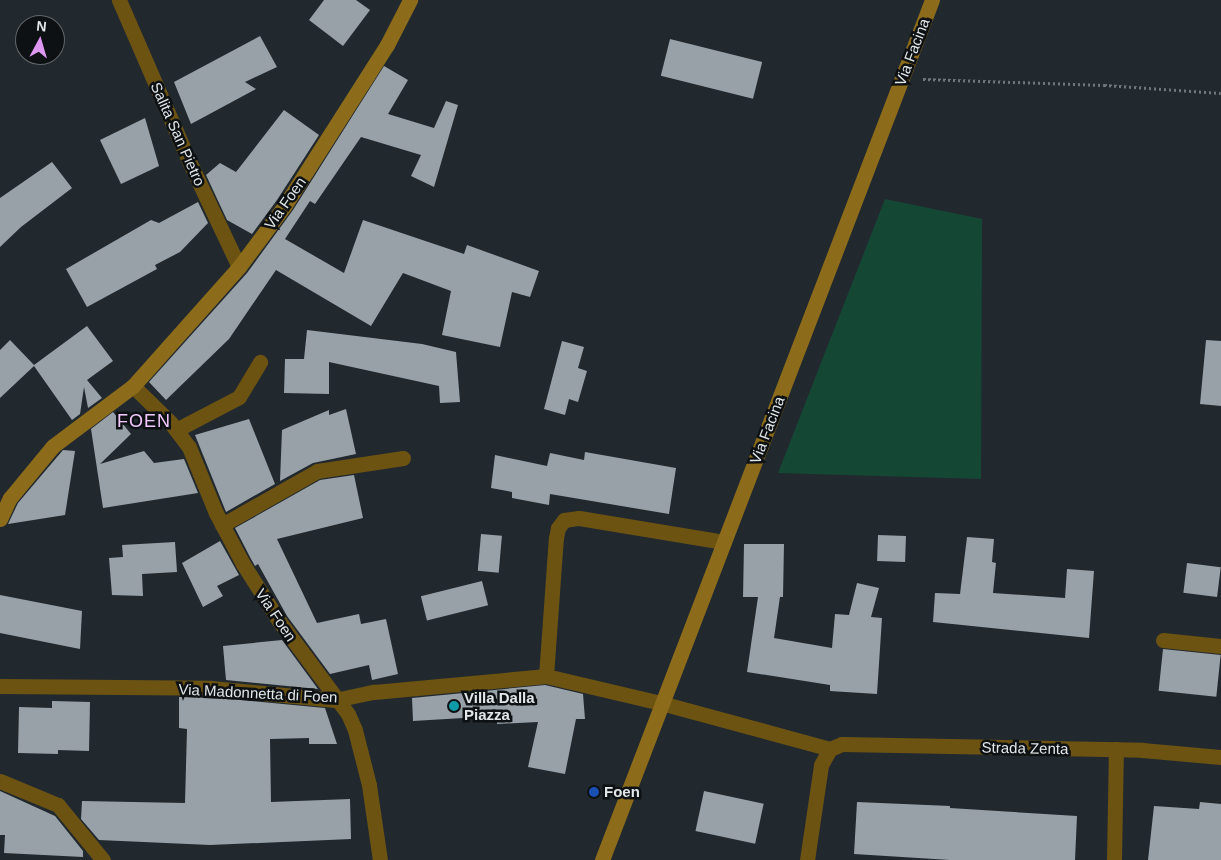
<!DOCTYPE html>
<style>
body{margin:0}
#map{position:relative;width:1221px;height:860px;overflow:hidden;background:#22292e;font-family:Arial,sans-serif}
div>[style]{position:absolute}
.green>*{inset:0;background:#144835}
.building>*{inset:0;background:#98a1a8;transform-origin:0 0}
.path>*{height:3px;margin-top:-1.5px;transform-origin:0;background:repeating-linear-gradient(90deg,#70767a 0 2.5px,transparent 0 5px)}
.lane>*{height:15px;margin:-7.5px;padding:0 7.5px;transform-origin:7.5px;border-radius:7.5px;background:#6c5312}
.street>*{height:15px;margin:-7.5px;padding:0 7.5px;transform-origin:7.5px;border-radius:7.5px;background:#6c5312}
.secondary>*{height:15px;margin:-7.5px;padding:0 7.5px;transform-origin:7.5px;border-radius:7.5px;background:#8c6c1a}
.dots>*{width:14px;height:14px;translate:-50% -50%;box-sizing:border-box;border:2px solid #0e1113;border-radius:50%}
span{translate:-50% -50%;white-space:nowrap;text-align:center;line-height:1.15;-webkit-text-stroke:5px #0e1113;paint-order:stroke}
.street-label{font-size:15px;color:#e1e6e9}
.poi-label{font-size:15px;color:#e1e6e9;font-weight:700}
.left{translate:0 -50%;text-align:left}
.quarter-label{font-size:18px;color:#f0c8fb;letter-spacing:1px}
.north{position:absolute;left:15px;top:15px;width:50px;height:50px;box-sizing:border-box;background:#0e1113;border:1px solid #626669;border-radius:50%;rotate:6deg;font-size:14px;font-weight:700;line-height:20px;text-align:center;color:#e1e6e9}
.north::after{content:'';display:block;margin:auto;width:18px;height:22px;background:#de98f2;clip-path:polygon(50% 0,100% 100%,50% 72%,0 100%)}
</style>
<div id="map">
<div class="green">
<i style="clip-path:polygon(885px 199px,982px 219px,981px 479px,778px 473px)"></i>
</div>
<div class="building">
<i style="clip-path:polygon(324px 0,356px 0,370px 10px,343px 46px,309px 20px)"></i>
<i style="clip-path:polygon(260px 36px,277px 67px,245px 82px,256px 89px,191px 124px,174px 82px)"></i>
<i style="left:670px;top:39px;width:95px;height:38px;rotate:14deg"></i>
<i style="clip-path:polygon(384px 66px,408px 80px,388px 114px,434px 128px,446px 101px,458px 105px,434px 187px,411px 176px,421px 155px,361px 137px,315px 204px,310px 201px,285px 239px,344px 273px,363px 220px,464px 254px,467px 245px,539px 271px,530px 297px,512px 292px,500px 347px,442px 335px,451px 291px,403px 273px,371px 326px,276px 270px,229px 339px,166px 400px,149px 382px,247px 273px,293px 210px)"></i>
<i style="clip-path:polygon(284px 110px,319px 135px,277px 200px,252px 234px,227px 220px,206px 175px,220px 163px,236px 172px)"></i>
<i style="clip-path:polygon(145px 118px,159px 166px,121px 184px,100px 140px)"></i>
<i style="clip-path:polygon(52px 162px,72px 188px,21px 227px,0 247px,0 198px)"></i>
<i style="clip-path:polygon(198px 202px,208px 223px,180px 252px,155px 265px,157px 269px,87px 307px,66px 269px,151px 220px,159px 223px)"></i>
<i style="clip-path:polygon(87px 326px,113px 361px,87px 380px,102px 398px,88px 408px,84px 387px,80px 414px,72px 420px,34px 366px,0 398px,0 350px,10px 340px,34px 365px)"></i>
<i style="clip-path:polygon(307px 330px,422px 344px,456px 352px,460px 402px,440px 403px,439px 386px,329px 362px,329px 394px,284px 393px,285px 359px,304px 359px)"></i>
<i style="clip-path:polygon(1206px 340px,1221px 341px,1221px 406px,1200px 404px)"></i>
<i style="clip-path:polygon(562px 341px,584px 347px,578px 368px,587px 371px,578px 402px,569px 399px,565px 415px,544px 409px)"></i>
<i style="clip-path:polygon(346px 409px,356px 454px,313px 463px,280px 481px,282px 430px,329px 410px,329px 415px)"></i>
<i style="clip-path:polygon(113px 412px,131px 434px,100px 464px,144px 451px,154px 463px,184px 459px,198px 493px,103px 508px,91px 429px)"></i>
<i style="clip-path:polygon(249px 419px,275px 484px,226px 512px,195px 435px)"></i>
<i style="clip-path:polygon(63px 450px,75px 451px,65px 515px,8px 524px,18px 503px)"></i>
<i style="clip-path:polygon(585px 452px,676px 468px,669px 514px,550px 494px,549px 505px,512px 498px,512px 492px,491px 488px,495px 455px,547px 466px,550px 453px,584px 460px)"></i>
<i style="clip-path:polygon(354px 475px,363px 518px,277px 539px,317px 623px,359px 614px,361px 624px,386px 619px,398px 674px,372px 680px,369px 665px,330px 674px,287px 616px,258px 564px,255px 566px,251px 559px,235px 528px,320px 480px)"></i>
<i style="left:481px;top:534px;width:21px;height:37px;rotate:5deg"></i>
<i style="left:878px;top:535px;width:28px;height:26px;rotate:2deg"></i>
<i style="clip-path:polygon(967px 537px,994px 539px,992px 562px,996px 563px,993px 593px,1065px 598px,1067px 569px,1094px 571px,1089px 638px,933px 622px,935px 593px,960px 594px)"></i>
<i style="clip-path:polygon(220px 541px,239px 575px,217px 586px,223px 596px,203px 607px,182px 563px)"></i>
<i style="clip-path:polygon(175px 542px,177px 572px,142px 574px,143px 596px,112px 595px,109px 558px,123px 557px,122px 545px)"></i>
<i style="clip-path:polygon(744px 544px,784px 544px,783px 597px,780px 597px,774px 638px,832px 648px,835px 614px,849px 615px,857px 583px,879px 588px,871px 617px,882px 618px,877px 694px,830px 691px,830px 685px,747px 672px,758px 597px,743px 597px)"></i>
<i style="left:1187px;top:563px;width:34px;height:30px;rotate:7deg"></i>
<i style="left:482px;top:581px;width:25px;height:63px;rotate:76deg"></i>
<i style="clip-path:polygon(0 595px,82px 611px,80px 649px,0 633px)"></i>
<i style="clip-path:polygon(282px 640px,318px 689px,226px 680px,223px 646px)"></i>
<i style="left:1163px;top:649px;width:58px;height:42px;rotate:6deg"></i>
<i style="clip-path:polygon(545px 685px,583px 694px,585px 719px,576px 719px,565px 774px,528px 767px,538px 722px,497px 724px,497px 716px,413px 721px,412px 698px)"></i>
<i style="clip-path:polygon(179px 697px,210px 697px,325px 708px,337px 744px,309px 744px,309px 738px,270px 739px,271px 802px,350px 799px,351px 839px,210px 845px,99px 840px,81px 819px,82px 801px,185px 803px,187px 729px,179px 728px)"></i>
<i style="clip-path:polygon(52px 701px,90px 702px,89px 751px,58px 750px,58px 754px,18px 753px,19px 707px,52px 708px)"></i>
<i style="clip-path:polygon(0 791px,55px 816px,83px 851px,83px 857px,4px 853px,5px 835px,0 835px)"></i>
<i style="left:704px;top:791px;width:61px;height:41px;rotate:12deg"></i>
<i style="clip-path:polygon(857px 802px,950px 806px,950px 808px,1077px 816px,1075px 860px,950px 860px,854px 854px)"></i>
<i style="clip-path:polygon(1200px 802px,1221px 804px,1221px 860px,1148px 860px,1154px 806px,1199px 809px)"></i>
</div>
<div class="path">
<i style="left:923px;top:79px;width:181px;rotate:1.9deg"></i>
<i style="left:1104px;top:85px;width:117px;rotate:3.9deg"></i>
</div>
<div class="lane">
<i style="left:176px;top:430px;width:71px;rotate:-27.6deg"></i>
<i style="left:239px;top:397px;width:41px;rotate:-59deg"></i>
<i style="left:222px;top:525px;width:109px;rotate:-29.6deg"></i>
<i style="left:317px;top:471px;width:87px;rotate:-8.6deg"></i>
<i style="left:1163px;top:640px;width:58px;rotate:5.9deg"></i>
<i style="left:546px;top:676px;width:138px;rotate:-85.9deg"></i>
<i style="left:556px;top:538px;width:10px;rotate:-79deg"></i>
<i style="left:558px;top:528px;width:10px;rotate:-53deg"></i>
<i style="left:564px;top:520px;width:15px;rotate:-8deg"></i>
<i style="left:579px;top:518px;width:147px;rotate:9.4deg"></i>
<i style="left:661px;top:703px;width:175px;rotate:15.2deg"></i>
</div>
<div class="street">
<i style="left:119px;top:0;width:173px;rotate:66.5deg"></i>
<i style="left:188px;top:159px;width:119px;rotate:64.7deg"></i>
<i style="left:133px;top:386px;width:52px;rotate:44.2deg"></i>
<i style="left:170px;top:422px;width:31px;rotate:53deg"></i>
<i style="left:189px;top:447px;width:71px;rotate:67.8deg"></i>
<i style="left:216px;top:513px;width:58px;rotate:62.1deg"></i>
<i style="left:243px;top:564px;width:67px;rotate:57.7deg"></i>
<i style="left:279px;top:621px;width:116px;rotate:53.4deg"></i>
<i style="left:348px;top:714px;width:17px;rotate:66deg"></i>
<i style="left:355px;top:730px;width:57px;rotate:75.7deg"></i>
<i style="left:369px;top:785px;width:76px;rotate:81.7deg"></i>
<i style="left:0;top:686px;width:211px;rotate:0.5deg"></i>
<i style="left:211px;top:688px;width:125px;rotate:5.5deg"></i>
<i style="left:335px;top:700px;width:40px;rotate:-12deg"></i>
<i style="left:374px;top:692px;width:173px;rotate:-5.3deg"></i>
<i style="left:546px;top:676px;width:118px;rotate:13.2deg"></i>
<i style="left:0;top:781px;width:63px;rotate:22.5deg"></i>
<i style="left:58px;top:805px;width:71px;rotate:50.7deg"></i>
<i style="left:807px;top:860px;width:96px;rotate:-81.6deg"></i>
<i style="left:821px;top:765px;width:18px;rotate:-61deg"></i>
<i style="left:830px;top:749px;width:13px;rotate:-23deg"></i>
<i style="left:842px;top:744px;width:300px;rotate:1.1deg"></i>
<i style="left:1142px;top:750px;width:79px;rotate:5.1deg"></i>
<i style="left:1114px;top:860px;width:111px;rotate:-89deg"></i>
</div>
<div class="secondary">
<i style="left:0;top:519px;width:23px;rotate:-65deg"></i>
<i style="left:10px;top:498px;width:67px;rotate:-50.4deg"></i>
<i style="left:53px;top:446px;width:100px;rotate:-36.9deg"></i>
<i style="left:133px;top:386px;width:159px;rotate:-48.3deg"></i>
<i style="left:239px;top:267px;width:77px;rotate:-53.4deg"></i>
<i style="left:285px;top:205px;width:190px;rotate:-57.5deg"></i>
<i style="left:387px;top:45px;width:51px;rotate:-62.9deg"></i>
<i style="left:602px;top:860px;width:921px;rotate:-69.01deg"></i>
</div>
<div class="dots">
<i style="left:454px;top:706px;background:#0f9aa8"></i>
<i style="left:594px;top:792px;background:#1a4fb4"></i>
</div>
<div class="street-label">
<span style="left:912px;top:52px;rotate:-69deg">Via Facina</span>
<span style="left:178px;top:134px;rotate:66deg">Salita San Pietro</span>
<span style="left:285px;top:203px;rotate:-55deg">Via Foen</span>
<span style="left:767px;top:430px;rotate:-69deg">Via Facina</span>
<span style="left:276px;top:615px;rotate:56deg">Via Foen</span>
<span style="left:258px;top:693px;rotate:3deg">Via Madonnetta di Foen</span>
<span style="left:1025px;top:748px;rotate:1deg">Strada Zenta</span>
</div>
<div class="poi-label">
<span class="left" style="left:464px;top:706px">Villa Dalla<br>Piazza</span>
<span class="left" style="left:604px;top:792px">Foen</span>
</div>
<div class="quarter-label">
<span style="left:144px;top:421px">FOEN</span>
</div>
<div class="north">N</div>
</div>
